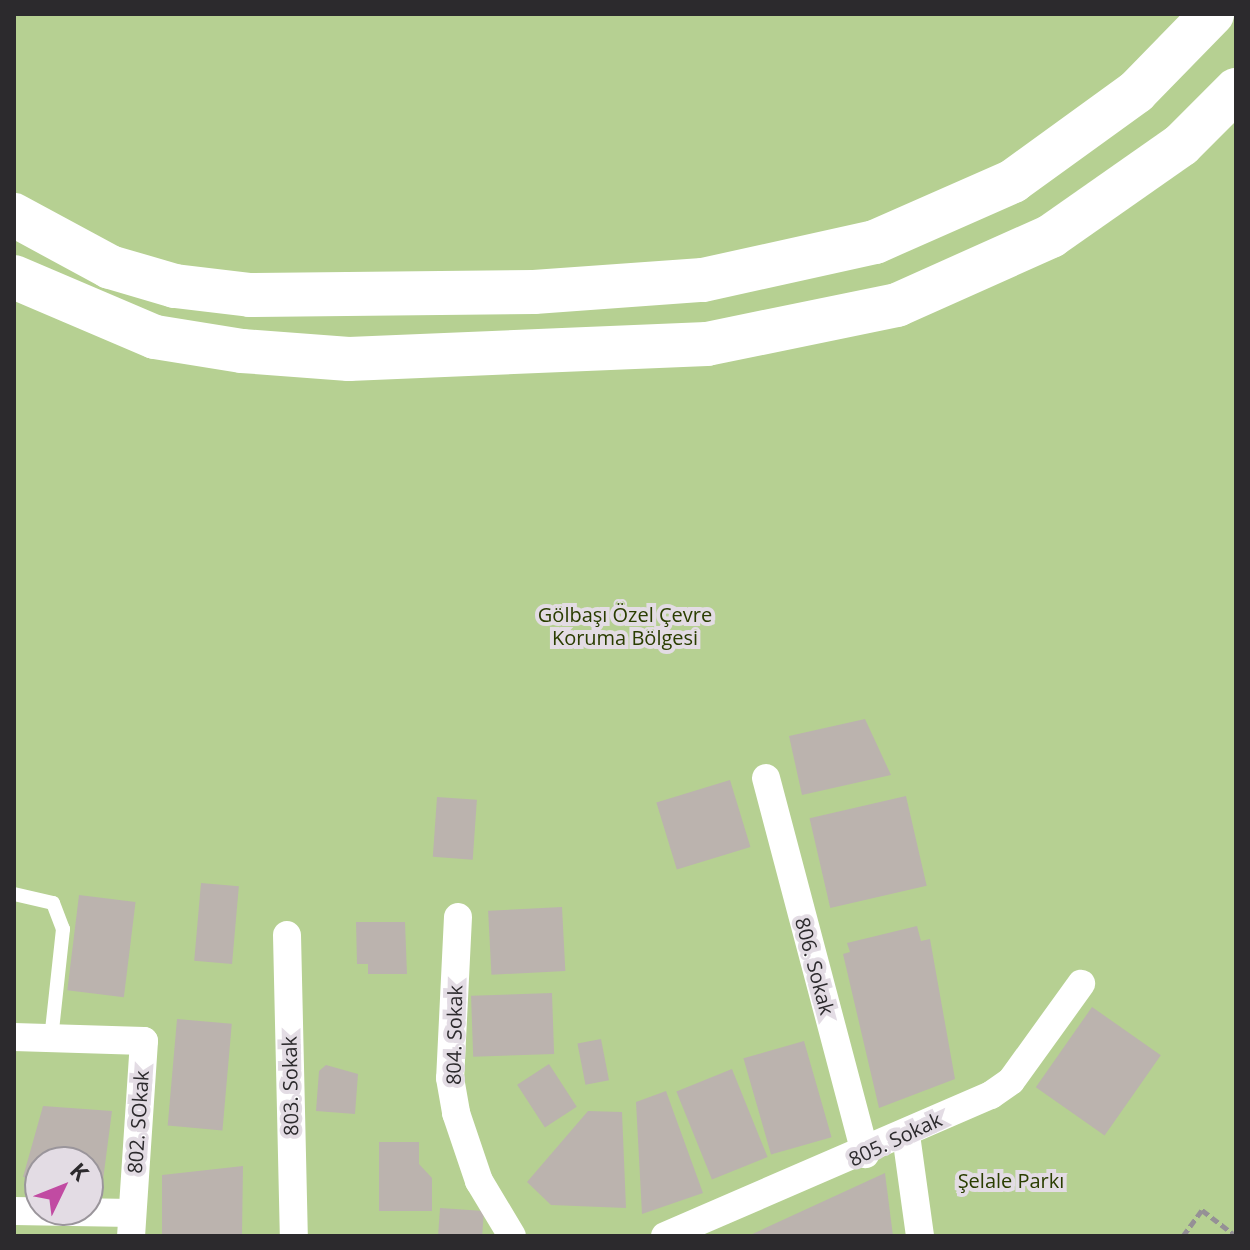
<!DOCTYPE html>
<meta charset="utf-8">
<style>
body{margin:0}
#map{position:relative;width:1250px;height:1250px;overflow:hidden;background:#e3dce4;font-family:"Open Sans",sans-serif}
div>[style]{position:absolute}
.green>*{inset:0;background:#b6d092}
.building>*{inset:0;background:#bbb3ae;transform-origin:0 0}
.path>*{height:5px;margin-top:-2.5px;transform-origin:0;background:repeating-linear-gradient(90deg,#959096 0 8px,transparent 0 12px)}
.service>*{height:14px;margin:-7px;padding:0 7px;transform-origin:7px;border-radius:7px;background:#fff}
.minor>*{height:28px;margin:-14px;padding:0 14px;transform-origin:14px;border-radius:14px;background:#fff}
.motorway>*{height:44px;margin:-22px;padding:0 22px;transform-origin:22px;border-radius:22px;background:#fff}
span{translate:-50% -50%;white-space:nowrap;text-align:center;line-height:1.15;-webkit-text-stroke:8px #e3dce4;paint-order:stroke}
.park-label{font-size:20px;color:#2a3d00}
.street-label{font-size:20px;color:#2c2a2d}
.frame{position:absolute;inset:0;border:16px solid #2c2a2d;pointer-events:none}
.north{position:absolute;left:24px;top:1146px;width:80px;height:80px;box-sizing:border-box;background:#e3dce4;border:2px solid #9a959b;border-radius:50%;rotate:47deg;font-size:22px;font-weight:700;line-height:32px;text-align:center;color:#2c2a2d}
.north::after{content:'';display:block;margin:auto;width:28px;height:36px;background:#c14ba2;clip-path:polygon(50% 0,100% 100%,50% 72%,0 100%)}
</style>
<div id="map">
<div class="green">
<i style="clip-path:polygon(evenodd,14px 14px,1236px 14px,1236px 1236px,14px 1236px,14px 14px,40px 1162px,88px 1162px,88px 1210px,40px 1210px,40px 1162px)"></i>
</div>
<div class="building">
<i style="clip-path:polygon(865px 719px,891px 775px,802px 795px,789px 736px)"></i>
<i style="left:730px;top:780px;width:70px;height:77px;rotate:73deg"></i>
<i style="left:906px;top:796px;width:92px;height:99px;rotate:77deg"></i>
<i style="left:437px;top:797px;width:40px;height:60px;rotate:4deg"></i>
<i style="left:201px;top:883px;width:38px;height:78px;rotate:5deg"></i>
<i style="left:79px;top:895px;width:57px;height:96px;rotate:7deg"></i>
<i style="left:562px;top:907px;width:64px;height:74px;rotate:87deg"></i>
<i style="clip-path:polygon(356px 922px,405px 922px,407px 974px,368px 974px,368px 964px,357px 964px)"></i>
<i style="clip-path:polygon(917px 926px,921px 941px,930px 939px,955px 1079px,879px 1108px,843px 954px,850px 952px,847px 943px)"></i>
<i style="left:552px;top:993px;width:61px;height:81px;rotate:88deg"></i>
<i style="left:1092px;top:1007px;width:84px;height:98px;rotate:35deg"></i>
<i style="left:177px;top:1019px;width:55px;height:107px;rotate:5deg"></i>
<i style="left:601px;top:1039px;width:42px;height:24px;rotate:79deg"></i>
<i style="left:804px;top:1041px;width:100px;height:63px;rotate:74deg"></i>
<i style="left:549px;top:1064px;width:51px;height:38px;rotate:57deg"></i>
<i style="clip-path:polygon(326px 1065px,358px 1074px,355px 1114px,316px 1111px,319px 1071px)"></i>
<i style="left:732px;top:1069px;width:95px;height:60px;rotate:68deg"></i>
<i style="clip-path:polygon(666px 1091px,703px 1193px,642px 1214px,636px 1102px)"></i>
<i style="clip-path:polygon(43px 1106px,112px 1111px,102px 1188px,88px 1186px,88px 1162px,40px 1162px,40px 1179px,23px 1177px)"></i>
<i style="clip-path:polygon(588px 1111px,622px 1112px,626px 1208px,551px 1205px,527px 1182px)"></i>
<i style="clip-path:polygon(379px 1142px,419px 1142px,419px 1164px,432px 1178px,432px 1211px,379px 1211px)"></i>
<i style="clip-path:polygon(243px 1166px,242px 1236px,162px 1236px,162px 1175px)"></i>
<i style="clip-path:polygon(885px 1173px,893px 1236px,748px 1236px)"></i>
<i style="left:440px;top:1208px;width:44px;height:27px;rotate:4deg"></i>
</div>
<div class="path">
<i style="left:1183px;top:1236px;width:32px;rotate:-54deg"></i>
<i style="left:1202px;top:1210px;width:43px;rotate:37.4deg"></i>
</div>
<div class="service">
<i style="left:14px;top:894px;width:40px;rotate:13deg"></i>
<i style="left:53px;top:903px;width:28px;rotate:69deg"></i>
<i style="left:63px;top:929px;width:112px;rotate:96.2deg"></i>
</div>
<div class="minor">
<i style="left:766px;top:778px;width:389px;rotate:75.2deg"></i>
<i style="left:458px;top:917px;width:161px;rotate:92.8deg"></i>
<i style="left:450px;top:1078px;width:36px;rotate:80deg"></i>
<i style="left:456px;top:1113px;width:72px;rotate:71.3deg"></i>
<i style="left:479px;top:1181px;width:64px;rotate:59deg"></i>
<i style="left:287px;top:935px;width:301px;rotate:88.7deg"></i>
<i style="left:14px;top:1037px;width:130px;rotate:1.8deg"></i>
<i style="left:144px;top:1041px;width:195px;rotate:93.8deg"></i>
<i style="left:906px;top:1135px;width:102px;rotate:82.1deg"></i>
<i style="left:14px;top:1211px;width:118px;rotate:1deg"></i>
<i style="left:665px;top:1236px;width:355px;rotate:-23.4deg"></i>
<i style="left:991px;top:1095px;width:24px;rotate:-35deg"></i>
<i style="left:1011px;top:1081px;width:120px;rotate:-54.2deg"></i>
</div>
<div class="motorway">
<i style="left:14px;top:215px;width:109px;rotate:28.4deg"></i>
<i style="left:110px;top:267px;width:68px;rotate:16.3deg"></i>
<i style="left:175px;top:286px;width:76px;rotate:6.8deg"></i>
<i style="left:250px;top:295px;width:284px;rotate:-0.6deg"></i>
<i style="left:534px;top:292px;width:169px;rotate:-4.1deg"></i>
<i style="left:703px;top:280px;width:176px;rotate:-12.5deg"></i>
<i style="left:875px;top:242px;width:151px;rotate:-23.8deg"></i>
<i style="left:1013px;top:181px;width:152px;rotate:-35.9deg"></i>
<i style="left:1136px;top:92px;width:109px;rotate:-45.7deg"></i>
<i style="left:14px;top:277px;width:153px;rotate:23.1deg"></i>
<i style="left:155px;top:337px;width:88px;rotate:9.1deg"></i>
<i style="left:242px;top:351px;width:107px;rotate:4.3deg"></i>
<i style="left:349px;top:359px;width:358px;rotate:-2.4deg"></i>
<i style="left:707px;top:344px;width:194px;rotate:-11.6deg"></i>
<i style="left:897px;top:305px;width:169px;rotate:-24.1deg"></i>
<i style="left:1051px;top:236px;width:159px;rotate:-35deg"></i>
<i style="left:1181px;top:145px;width:78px;rotate:-45deg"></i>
</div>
<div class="park-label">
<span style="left:625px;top:626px">Gölbaşı Özel Çevre<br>Koruma Bölgesi</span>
<span style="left:1011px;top:1180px">Şelale Parkı</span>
</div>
<div class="street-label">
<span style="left:815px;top:966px;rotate:75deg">806. Sokak</span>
<span style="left:454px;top:1035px;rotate:-89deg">804. Sokak</span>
<span style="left:290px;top:1086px;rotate:-91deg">803. Sokak</span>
<span style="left:138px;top:1122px;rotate:-86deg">802. SOkak</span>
<span style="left:895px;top:1139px;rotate:-25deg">805. Sokak</span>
</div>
<div class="frame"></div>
<div class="north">K</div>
</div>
